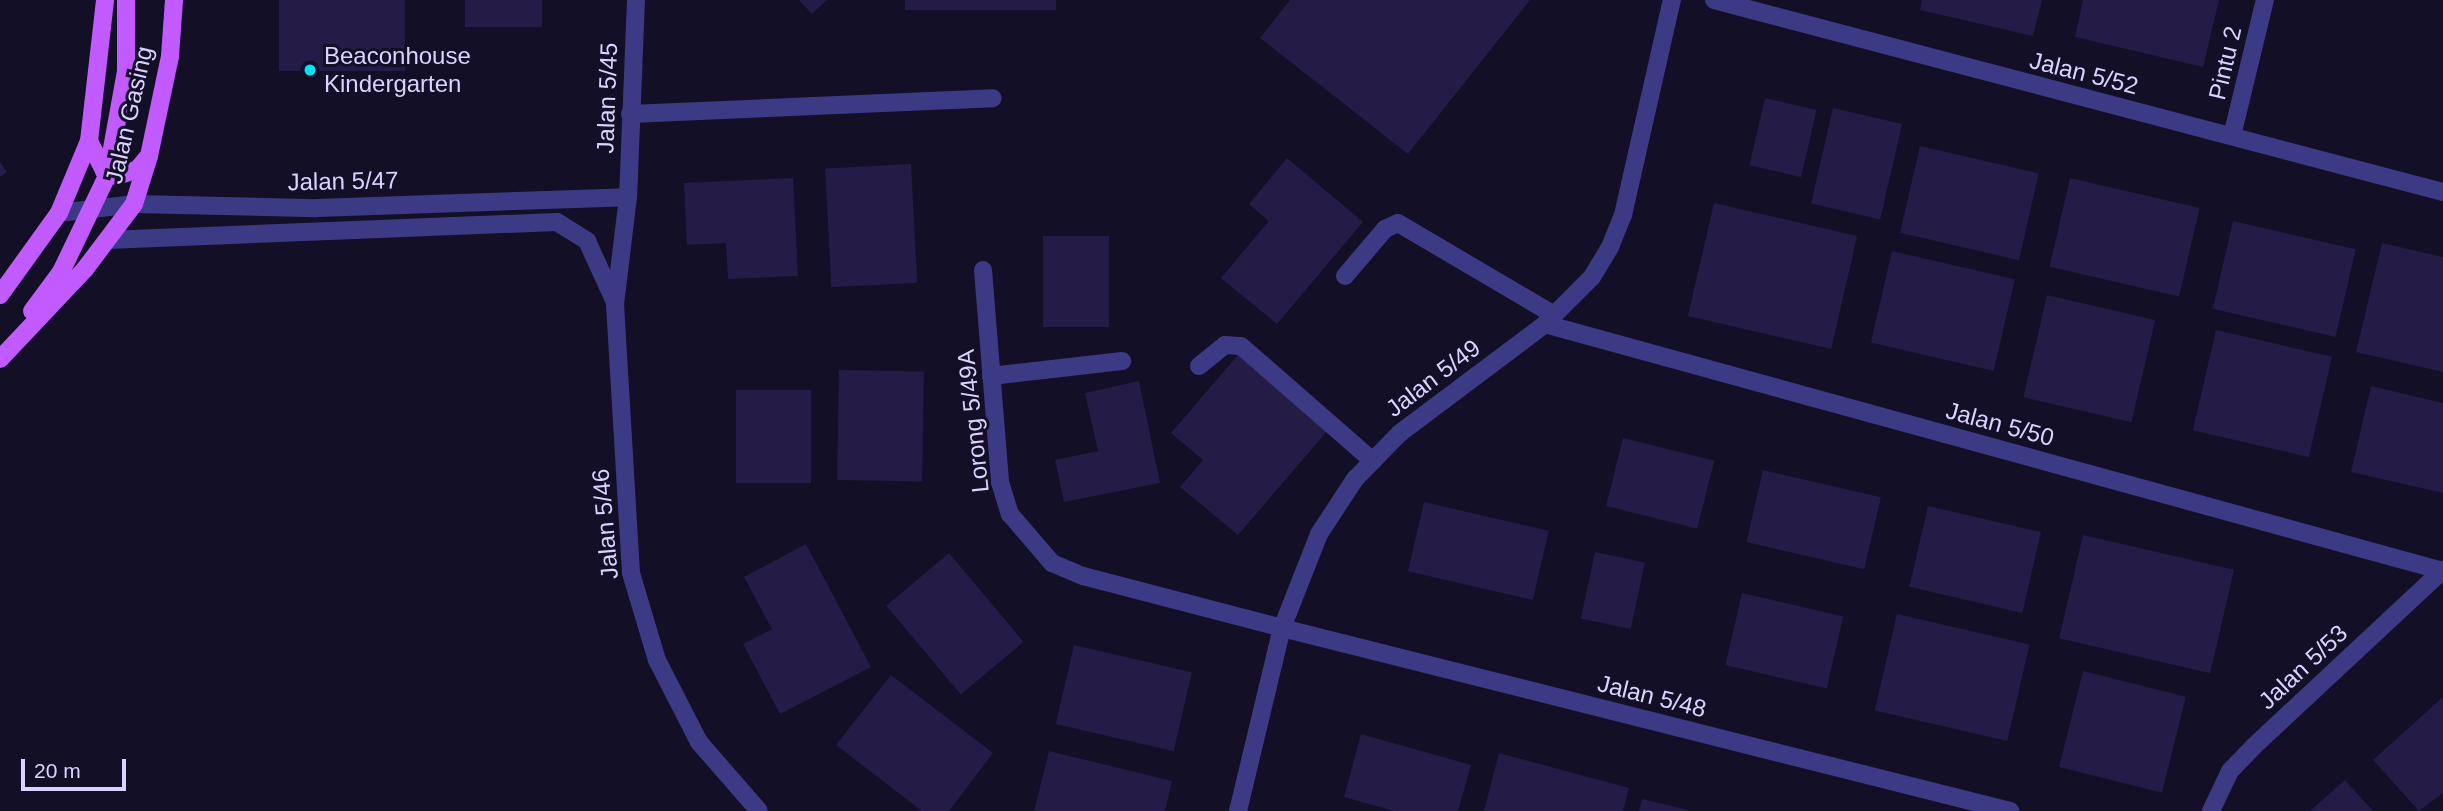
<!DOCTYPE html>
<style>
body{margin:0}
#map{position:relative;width:2443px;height:811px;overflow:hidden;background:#130f26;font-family:Arial,sans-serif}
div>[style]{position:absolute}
.building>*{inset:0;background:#241b47;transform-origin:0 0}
.minor>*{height:18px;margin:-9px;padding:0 9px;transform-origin:9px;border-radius:9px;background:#3d3a85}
.major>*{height:18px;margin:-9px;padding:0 9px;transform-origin:9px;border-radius:9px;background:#c25bff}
.dots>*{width:19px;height:19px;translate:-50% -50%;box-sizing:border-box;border:4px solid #130f26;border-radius:50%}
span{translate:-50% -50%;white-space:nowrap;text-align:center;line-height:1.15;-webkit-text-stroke:6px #130f26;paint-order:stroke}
.poi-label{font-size:24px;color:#d9d4ff}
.left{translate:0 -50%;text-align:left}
.street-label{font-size:24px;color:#d9d4ff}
.scale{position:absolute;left:21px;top:759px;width:105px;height:32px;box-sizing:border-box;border:4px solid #d9d4ff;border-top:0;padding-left:9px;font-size:21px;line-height:24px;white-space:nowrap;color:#d9d4ff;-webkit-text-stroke:5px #130f26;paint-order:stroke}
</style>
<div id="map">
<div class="building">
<i style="left:279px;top:0;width:126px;height:71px"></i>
<i style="left:465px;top:0;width:77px;height:27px"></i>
<i style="clip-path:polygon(799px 0,827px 0,812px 14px)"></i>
<i style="left:905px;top:0;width:151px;height:10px"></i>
<i style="clip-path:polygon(1290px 0,1530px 0,1408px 154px,1260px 38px)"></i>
<i style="clip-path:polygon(1922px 0,2042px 0,2033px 36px,1920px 10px)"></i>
<i style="clip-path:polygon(2083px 0,2219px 0,2203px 67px,2075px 37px)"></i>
<i style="left:1765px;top:98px;width:53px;height:69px;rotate:13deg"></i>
<i style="left:1833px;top:108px;width:71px;height:98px;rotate:13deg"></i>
<i style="left:1920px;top:146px;width:122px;height:89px;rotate:13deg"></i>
<i style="clip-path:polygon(1287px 158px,1363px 222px,1277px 324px,1221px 278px,1269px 221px,1249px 204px)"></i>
<i style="clip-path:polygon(0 162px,7px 172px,0 177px)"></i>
<i style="left:911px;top:164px;width:119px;height:86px;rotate:87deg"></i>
<i style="clip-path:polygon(793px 178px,798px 276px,728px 279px,726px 243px,687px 245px,684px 183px)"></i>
<i style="left:2070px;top:178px;width:133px;height:91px;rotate:13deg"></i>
<i style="left:1714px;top:203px;width:147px;height:116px;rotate:13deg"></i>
<i style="left:2233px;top:221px;width:126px;height:90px;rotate:13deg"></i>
<i style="left:1043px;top:236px;width:66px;height:91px"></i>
<i style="clip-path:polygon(2382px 243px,2443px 257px,2443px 372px,2356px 352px)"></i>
<i style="left:1892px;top:251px;width:126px;height:94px;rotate:13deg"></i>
<i style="left:2047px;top:295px;width:111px;height:105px;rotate:13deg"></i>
<i style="left:2216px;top:330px;width:119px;height:103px;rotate:13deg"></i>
<i style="clip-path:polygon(1238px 355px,1328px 430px,1238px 535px,1180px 487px,1203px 460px,1171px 433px)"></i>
<i style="left:839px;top:370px;width:85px;height:110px;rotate:1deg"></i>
<i style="clip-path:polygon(1139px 381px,1160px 483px,1064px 502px,1055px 460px,1098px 451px,1085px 393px)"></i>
<i style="clip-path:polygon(2371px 386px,2443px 403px,2443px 493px,2351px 472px)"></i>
<i style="left:736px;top:390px;width:75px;height:93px"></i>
<i style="left:1623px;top:438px;width:94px;height:70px;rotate:14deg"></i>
<i style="left:1763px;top:470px;width:121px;height:74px;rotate:13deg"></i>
<i style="left:1424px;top:502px;width:128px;height:71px;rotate:13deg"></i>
<i style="left:1928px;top:506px;width:116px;height:83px;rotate:13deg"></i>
<i style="left:2083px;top:535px;width:155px;height:106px;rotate:13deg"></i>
<i style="clip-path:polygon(806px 544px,871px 667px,780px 714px,743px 644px,772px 629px,744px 577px)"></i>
<i style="left:1595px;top:552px;width:51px;height:68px;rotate:12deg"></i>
<i style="left:949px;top:553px;width:116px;height:82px;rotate:50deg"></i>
<i style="left:1742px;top:593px;width:104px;height:74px;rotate:13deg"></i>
<i style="left:1897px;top:614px;width:136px;height:99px;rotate:13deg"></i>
<i style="left:1074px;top:645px;width:121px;height:81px;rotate:13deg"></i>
<i style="left:2083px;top:671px;width:106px;height:99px;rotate:14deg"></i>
<i style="clip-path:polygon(891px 675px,993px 753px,949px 811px,922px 811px,836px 745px)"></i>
<i style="clip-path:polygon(2443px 697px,2443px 793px,2419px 811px,2373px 760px)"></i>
<i style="clip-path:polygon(1361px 734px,1471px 765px,1458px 811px,1394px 811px,1344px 797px)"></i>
<i style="clip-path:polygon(1049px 751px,1172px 781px,1165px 811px,1034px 811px)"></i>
<i style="clip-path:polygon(1499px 753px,1629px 788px,1623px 811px,1484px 811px)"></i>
<i style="clip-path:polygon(2345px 780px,2373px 811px,2310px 811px)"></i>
<i style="clip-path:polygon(1642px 799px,1688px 810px,1688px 811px,1639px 811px)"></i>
</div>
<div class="minor">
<i style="left:636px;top:0;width:197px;rotate:92.3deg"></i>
<i style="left:628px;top:197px;width:108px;rotate:96.9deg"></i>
<i style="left:615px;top:304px;width:269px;rotate:86.6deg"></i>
<i style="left:631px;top:573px;width:91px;rotate:73.4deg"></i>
<i style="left:657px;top:660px;width:92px;rotate:62.9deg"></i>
<i style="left:699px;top:742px;width:91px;rotate:49deg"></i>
<i style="left:1714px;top:0;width:754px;rotate:14.76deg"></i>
<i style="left:630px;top:114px;width:363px;rotate:-2.5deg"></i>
<i style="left:2232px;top:136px;width:140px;rotate:-76.4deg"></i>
<i style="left:59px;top:213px;width:76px;rotate:-6.8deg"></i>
<i style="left:134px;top:204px;width:183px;rotate:1.3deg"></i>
<i style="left:317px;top:208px;width:311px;rotate:-2deg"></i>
<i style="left:107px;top:240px;width:450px;rotate:-2.3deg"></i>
<i style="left:557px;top:222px;width:36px;rotate:32deg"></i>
<i style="left:587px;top:241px;width:65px;rotate:65.4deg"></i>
<i style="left:983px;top:270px;width:213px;rotate:85.4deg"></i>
<i style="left:1000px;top:482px;width:34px;rotate:73deg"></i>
<i style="left:1010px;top:514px;width:65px;rotate:49.4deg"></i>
<i style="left:1052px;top:563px;width:34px;rotate:23deg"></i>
<i style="left:1083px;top:576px;width:206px;rotate:14.6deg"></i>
<i style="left:1282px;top:628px;width:751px;rotate:14.11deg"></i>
<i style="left:1345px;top:276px;width:62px;rotate:-49.6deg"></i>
<i style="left:1385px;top:229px;width:14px;rotate:-25deg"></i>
<i style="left:1398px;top:223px;width:181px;rotate:30.5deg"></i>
<i style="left:1545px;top:324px;width:931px;rotate:15.38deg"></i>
<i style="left:1199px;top:366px;width:33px;rotate:-39deg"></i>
<i style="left:1225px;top:345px;width:16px;rotate:4deg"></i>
<i style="left:1241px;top:346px;width:175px;rotate:41.1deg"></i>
<i style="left:991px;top:376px;width:132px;rotate:-6.5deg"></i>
<i style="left:1238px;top:811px;width:188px;rotate:-76.5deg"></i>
<i style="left:1282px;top:628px;width:101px;rotate:-68.5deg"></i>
<i style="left:1319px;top:534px;width:66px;rotate:-56.8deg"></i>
<i style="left:1355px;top:479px;width:64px;rotate:-45.6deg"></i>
<i style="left:1400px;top:433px;width:181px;rotate:-36.9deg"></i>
<i style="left:1545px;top:324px;width:66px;rotate:-45deg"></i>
<i style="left:1592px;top:277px;width:35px;rotate:-59deg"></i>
<i style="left:1610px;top:247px;width:35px;rotate:-68deg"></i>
<i style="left:1623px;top:215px;width:221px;rotate:-77.2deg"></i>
<i style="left:2211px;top:811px;width:44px;rotate:-64.6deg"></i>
<i style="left:2230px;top:771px;width:33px;rotate:-46deg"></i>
<i style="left:2253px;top:747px;width:260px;rotate:-43deg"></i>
</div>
<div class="major">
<i style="left:89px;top:141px;width:34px;rotate:63deg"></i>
<i style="left:104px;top:171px;width:14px;rotate:21deg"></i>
<i style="left:117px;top:176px;width:22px;rotate:-18deg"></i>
<i style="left:138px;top:169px;width:14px;rotate:-51deg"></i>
<i style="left:0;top:295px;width:101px;rotate:-54.3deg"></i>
<i style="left:59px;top:213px;width:78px;rotate:-67.4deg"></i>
<i style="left:89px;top:141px;width:142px;rotate:-83.5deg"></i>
<i style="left:32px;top:311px;width:49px;rotate:-53.4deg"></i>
<i style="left:61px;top:272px;width:106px;rotate:-64.4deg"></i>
<i style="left:107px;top:176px;width:107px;rotate:-79.7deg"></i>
<i style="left:126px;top:71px;width:71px;rotate:-90deg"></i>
<i style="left:0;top:359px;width:124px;rotate:-46.6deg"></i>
<i style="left:85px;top:269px;width:81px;rotate:-53deg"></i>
<i style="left:134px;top:204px;width:50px;rotate:-72.6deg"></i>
<i style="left:149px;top:156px;width:102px;rotate:-78.1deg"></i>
<i style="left:170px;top:56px;width:56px;rotate:-85.9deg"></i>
</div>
<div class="dots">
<i style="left:310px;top:70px;background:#00e5ff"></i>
</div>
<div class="poi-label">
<span class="left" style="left:324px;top:70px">Beaconhouse<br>Kindergarten</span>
</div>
<div class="street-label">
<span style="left:2225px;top:63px;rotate:-77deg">Pintu 2</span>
<span style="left:2084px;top:73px;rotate:14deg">Jalan 5/52</span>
<span style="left:607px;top:98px;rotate:-88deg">Jalan 5/45</span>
<span style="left:129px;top:115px;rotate:-77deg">Jalan Gasing</span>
<span style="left:343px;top:181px;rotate:-1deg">Jalan 5/47</span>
<span style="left:1433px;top:378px;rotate:-37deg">Jalan 5/49</span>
<span style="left:973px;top:421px;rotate:-96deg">Lorong 5/49A</span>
<span style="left:2000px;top:424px;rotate:15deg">Jalan 5/50</span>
<span style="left:605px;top:524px;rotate:-95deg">Jalan 5/46</span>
<span style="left:2303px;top:667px;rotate:-43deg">Jalan 5/53</span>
<span style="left:1652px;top:696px;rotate:14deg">Jalan 5/48</span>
</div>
<div class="scale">20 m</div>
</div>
